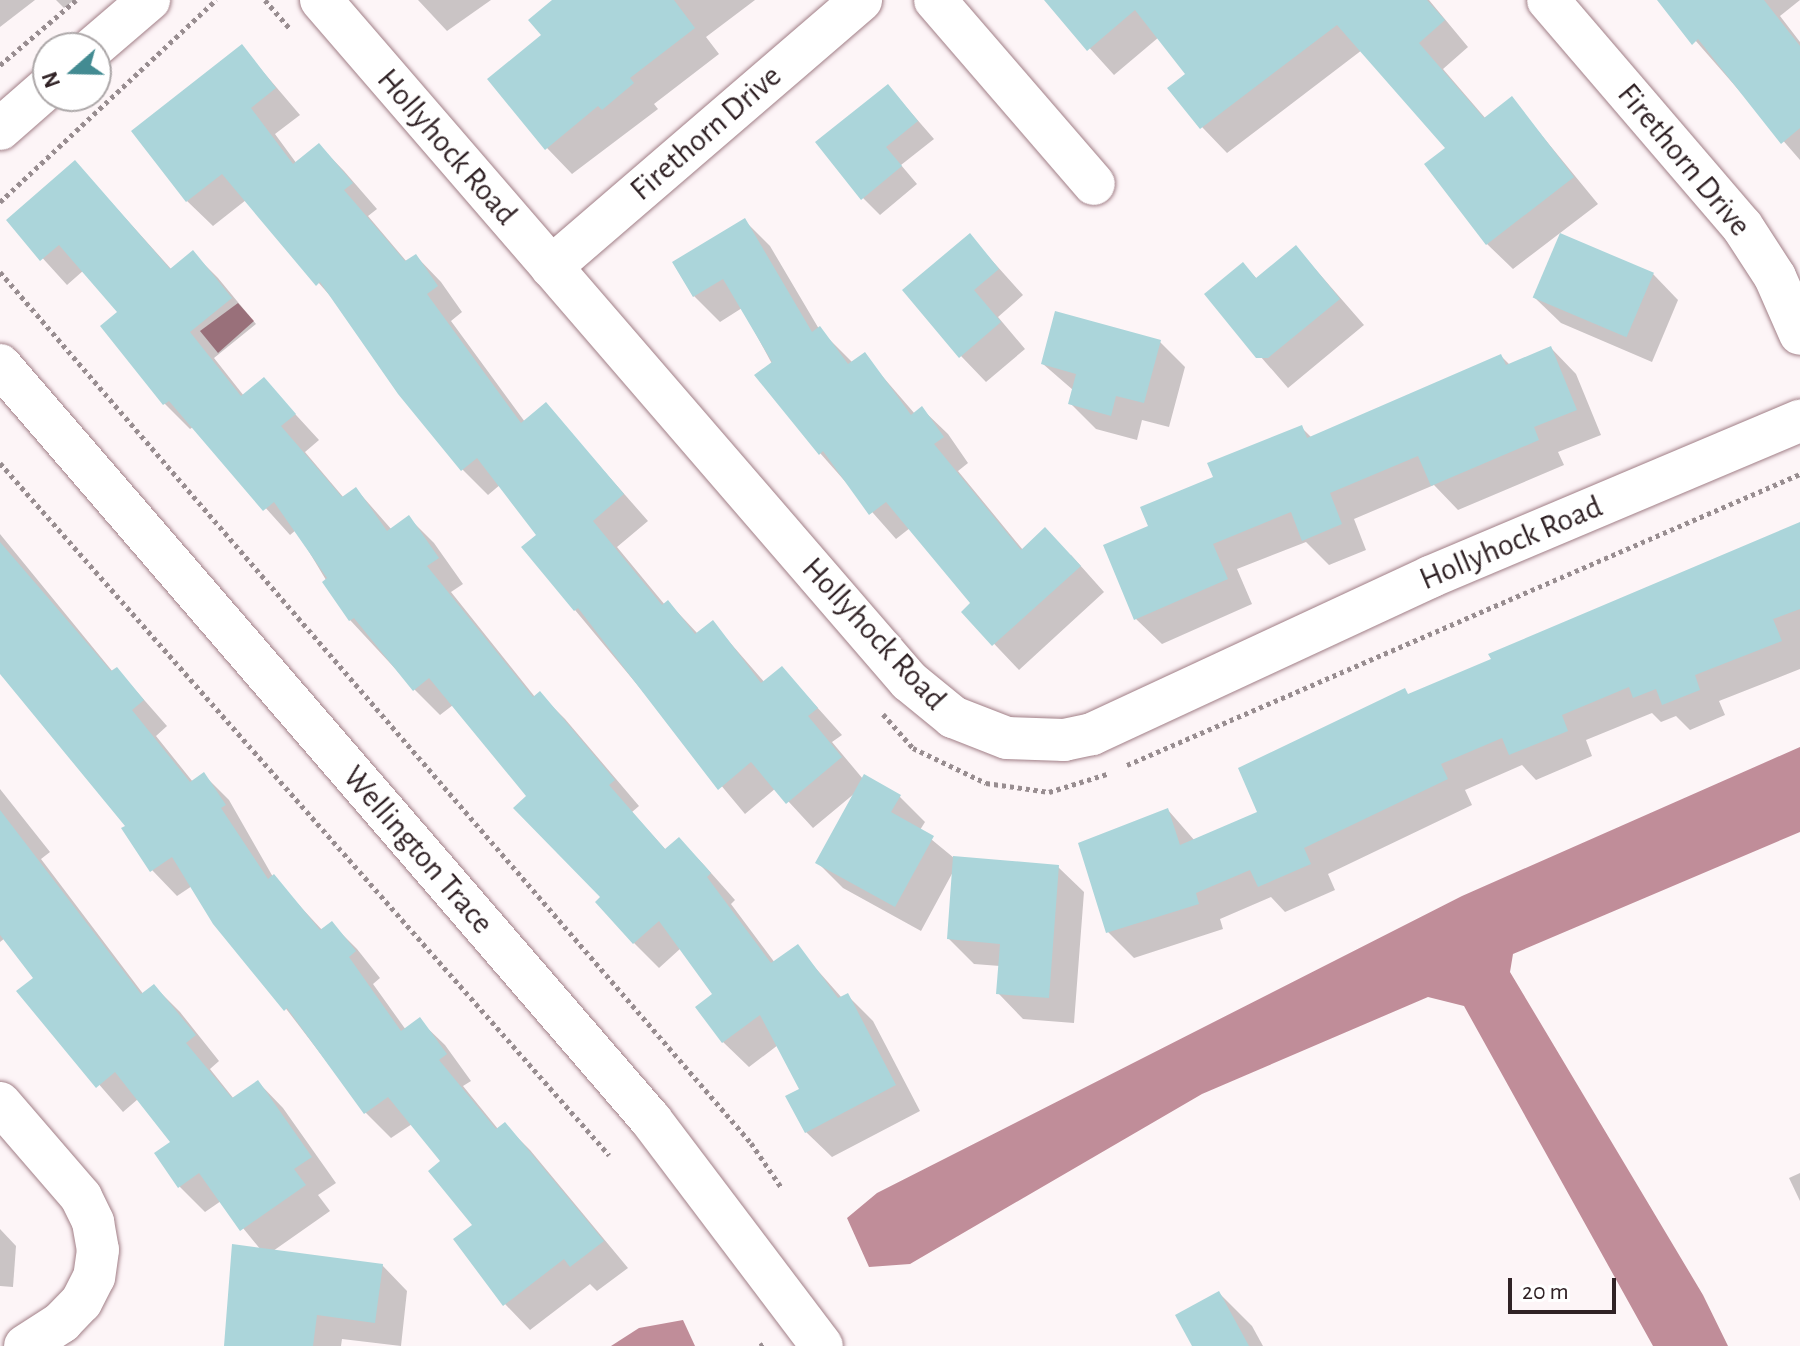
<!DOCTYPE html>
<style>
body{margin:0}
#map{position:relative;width:1800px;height:1346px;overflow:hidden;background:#fdf5f7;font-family:"Alegreya Sans",sans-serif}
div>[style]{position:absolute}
.water>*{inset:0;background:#c08d99}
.shadow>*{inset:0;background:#0003}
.building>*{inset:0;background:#abd5da;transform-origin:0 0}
.path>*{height:5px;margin-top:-2.5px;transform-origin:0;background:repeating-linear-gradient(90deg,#988d90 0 4px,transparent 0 8px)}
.roads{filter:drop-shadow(0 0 2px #a17f87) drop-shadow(0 0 2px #a17f87)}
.minor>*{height:42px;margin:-21px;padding:0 21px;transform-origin:21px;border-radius:21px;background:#fff}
span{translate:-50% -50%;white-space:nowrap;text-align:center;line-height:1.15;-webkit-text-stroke:6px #fff;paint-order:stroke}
.street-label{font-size:32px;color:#302225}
.north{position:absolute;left:32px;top:32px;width:80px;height:80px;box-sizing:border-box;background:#fff;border:2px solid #aca7a8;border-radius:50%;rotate:250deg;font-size:22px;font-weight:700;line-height:32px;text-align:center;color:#302225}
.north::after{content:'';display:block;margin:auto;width:28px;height:36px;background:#438b92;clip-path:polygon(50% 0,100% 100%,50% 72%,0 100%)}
.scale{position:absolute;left:1508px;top:1278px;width:108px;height:36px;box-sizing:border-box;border:4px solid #302225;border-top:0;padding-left:10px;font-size:24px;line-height:28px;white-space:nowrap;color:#302225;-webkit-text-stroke:6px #fff;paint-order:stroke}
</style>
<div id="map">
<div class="water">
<i style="clip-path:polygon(238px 303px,254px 321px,218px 353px,200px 331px)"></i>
<i style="clip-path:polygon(1800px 747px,1800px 832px,1513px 954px,1510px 972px,1703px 1295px,1728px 1346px,1653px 1346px,1464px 1006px,1428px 997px,1202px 1094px,910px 1264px,869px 1267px,847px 1218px,877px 1193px,1462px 896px)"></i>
<i style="clip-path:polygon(683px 1320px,695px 1346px,611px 1346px,639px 1328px)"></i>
</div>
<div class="shadow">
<i style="clip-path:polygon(0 0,35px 0,0 27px)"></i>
<i style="clip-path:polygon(56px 0,74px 0,64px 8px)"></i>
<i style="clip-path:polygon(418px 0,491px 0,447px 31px)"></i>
<i style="clip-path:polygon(555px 0,755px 0,706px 37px,719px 54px,654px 104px,658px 109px,572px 174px,547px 148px,543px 36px)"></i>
<i style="clip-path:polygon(1071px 0,1429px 0,1468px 47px,1443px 69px,1486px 119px,1512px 99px,1598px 204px,1513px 269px,1487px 244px,1448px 148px,1362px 50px,1227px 153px,1202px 127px,1188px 75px,1159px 37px,1114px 75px,1057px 12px)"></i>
<i style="clip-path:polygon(1660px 0,1800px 0,1780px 16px,1800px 42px,1800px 160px)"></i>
<i style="clip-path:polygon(242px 47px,300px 115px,275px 134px,297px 164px,319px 145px,344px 171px,377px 209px,368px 216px,407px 262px,416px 256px,441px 282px,462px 312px,451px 321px,525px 422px,546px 405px,648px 521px,617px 547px,665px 605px,668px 602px,698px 634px,713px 623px,765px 683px,782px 668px,842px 735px,832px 742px,863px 779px,899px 796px,925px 822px,920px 830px,954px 858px,1058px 867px,1084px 892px,1074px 1023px,1023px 1019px,998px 993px,1000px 966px,974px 964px,949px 939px,954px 870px,921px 931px,843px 888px,817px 862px,855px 793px,813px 828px,776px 788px,745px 814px,575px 610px,538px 535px,501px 484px,488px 495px,462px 469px,339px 306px,246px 200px,213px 226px,187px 201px)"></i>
<i style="clip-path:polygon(888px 86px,934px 139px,901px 165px,917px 184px,880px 215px,863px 198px)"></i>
<i style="clip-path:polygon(75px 162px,172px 270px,193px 253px,218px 278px,256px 324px,214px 358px,244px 396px,263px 379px,319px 440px,305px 452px,344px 498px,356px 489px,392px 530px,409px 518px,434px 543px,463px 584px,451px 592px,535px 697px,540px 694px,565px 719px,639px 806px,632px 812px,666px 850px,679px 839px,704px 865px,735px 900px,731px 904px,775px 963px,797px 947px,842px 998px,848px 996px,873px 1021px,920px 1111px,832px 1157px,806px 1132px,802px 1089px,778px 1045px,749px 1067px,723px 1042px,715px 995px,681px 948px,659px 968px,634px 943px,529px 797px,453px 705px,440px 715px,415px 690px,350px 620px,296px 530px,290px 535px,193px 427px,190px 429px,165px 404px,103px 326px,120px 312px,84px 270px,67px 285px,8px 220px)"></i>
<i style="clip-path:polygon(744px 220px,770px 246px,819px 329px,853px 363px,864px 355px,915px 414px,922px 409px,948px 434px,968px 463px,958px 471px,1023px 550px,1071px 555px,1104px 592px,1019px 670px,964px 612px,972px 603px,910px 528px,896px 539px,820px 453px,742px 308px,720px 322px,694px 296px)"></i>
<i style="clip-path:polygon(970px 236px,1023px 295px,998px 317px,1025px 349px,986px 382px,961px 356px)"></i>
<i style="clip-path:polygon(1296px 247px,1364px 325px,1288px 388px,1206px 294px,1243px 264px,1257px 279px)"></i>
<i style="clip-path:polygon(1653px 274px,1678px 300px,1652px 362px,1561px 323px,1535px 298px)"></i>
<i style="clip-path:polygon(1160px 342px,1185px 367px,1169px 427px,1142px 420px,1137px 440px,1096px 429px,1070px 403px,1073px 390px,1043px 364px)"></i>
<i style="clip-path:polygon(1551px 348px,1576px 374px,1601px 435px,1558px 452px,1564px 465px,1458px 510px,1434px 485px,1354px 519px,1366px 550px,1329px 565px,1306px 542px,1237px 569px,1252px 604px,1162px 644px,1136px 619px,1151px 527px,1215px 479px,1301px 427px,1312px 438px,1501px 356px,1510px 365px)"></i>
<i style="clip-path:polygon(1800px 524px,1800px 669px,1719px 701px,1725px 715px,1690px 730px,1676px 716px,1661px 722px,1652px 713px,1586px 740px,1592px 756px,1536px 780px,1522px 765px,1465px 790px,1472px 805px,1328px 874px,1335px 890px,1285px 912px,1271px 897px,1220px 919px,1223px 929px,1134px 958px,1108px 932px,1168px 810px,1195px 841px,1259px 813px,1410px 696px)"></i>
<i style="clip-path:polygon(0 534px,113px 672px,117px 669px,167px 726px,156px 736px,193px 782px,204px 775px,229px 800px,273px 877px,323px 931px,332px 924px,357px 949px,380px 978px,373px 984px,406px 1030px,419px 1020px,445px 1045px,471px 1081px,463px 1086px,498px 1129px,504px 1124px,530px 1150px,628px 1268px,597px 1291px,590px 1284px,530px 1330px,505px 1304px,475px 1225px,443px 1161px,412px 1124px,391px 1138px,366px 1113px,192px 886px,177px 896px,152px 870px,128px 826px,0 671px)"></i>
<i style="clip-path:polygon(0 789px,50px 852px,41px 859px,144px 995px,154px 986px,180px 1012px,219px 1061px,210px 1069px,234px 1099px,258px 1082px,283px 1108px,336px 1183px,318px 1195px,330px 1211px,273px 1251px,382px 1265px,407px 1291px,401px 1346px,342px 1339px,341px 1346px,226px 1346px,261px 1250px,221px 1201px,205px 1212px,180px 1187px,173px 1142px,138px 1099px,123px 1112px,18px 991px,36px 978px,5px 938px,0 942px)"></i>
<i style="clip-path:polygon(1800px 1173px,1800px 1201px,1789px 1178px)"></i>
<i style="clip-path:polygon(0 1229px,16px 1246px,13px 1287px,0 1286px)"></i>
<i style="clip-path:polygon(1219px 1293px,1252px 1326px,1263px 1346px,1194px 1346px)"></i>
</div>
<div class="building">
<i style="clip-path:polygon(552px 0,674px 0,695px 28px,630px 78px,634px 83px,602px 110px,598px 106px,545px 150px,487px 79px,541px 35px,528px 20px)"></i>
<i style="clip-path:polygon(1044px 0,1427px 0,1445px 20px,1419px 43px,1484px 118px,1512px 96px,1574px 177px,1486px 245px,1424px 164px,1445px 148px,1337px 25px,1200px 129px,1167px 88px,1185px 74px,1135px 10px,1087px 51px)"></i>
<i style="clip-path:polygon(1657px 0,1764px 0,1800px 46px,1800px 128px,1781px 144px,1698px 39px,1692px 45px)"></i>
<i style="clip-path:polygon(242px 44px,276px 88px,251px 108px,293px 164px,319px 143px,353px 183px,344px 190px,405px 261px,416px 254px,438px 286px,427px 294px,521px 423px,546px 402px,624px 494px,593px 521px,662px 605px,668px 600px,695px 634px,713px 620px,761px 683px,782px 666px,818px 708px,808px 716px,842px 757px,786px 804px,751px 762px,718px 790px,578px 608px,574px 611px,521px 547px,536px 535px,477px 458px,461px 471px,398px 394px,320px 282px,316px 286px,222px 174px,186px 202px,131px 131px)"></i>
<i style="clip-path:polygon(888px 84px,918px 121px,886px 147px,902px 166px,861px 200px,815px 142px)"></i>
<i style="clip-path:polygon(75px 160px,170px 269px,193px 250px,232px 298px,190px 332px,241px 396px,264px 377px,296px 414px,281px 426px,342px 497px,356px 487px,387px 531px,409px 515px,439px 558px,427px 566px,533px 697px,540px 691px,615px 780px,609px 785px,665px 849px,679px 837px,711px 873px,707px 877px,771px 963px,798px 944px,838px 998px,848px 993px,896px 1085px,805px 1133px,785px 1096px,799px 1089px,760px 1015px,722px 1043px,695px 1007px,712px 994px,659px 921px,633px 944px,595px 902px,600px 897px,513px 808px,526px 796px,429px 678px,413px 691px,354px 618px,349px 621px,322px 582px,327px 578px,274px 502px,263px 511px,169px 401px,163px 405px,100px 326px,117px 312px,59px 245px,40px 261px,6px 220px)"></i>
<i style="clip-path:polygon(745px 218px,812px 332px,820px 326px,848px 364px,865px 352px,911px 415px,922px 406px,944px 437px,934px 444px,1021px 550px,1045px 527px,1081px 566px,992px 646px,961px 612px,970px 603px,886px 502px,869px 515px,823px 451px,819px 455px,754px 375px,772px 362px,723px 279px,693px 297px,672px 262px)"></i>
<i style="clip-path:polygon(970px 233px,999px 269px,974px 290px,1001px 322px,959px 358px,902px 290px)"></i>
<i style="left:1560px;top:233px;width:102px;height:70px;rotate:23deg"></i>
<i style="clip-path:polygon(1296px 245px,1340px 299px,1268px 358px,1256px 358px,1204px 294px,1243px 262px,1256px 278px)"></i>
<i style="clip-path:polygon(1055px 311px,1161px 340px,1144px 403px,1116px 396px,1111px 416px,1068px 404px,1076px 374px,1041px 364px)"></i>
<i style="clip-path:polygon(1551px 346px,1577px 410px,1534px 427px,1539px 440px,1431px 486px,1418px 456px,1330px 493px,1342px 524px,1302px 541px,1291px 512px,1213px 544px,1228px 579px,1134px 620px,1103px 545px,1148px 526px,1140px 507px,1213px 477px,1207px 463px,1302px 425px,1307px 438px,1501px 354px,1506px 365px)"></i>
<i style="clip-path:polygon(1800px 522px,1800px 609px,1773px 619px,1782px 641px,1695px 675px,1700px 690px,1662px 705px,1656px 689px,1633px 698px,1629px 687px,1562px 715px,1568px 731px,1509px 755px,1502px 738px,1441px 764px,1448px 779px,1304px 848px,1311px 864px,1258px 887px,1250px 870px,1196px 893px,1199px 904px,1106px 933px,1078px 843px,1168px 808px,1180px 845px,1257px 812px,1238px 768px,1405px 688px,1408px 694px,1491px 659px,1488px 654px)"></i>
<i style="clip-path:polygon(0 542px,111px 671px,117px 667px,144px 700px,132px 710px,190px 782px,204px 772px,226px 805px,221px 808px,268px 879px,274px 874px,320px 930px,332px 921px,356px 951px,349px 957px,401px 1031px,420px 1017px,447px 1054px,439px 1060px,496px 1129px,505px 1122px,604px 1241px,570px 1267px,564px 1259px,503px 1306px,453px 1239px,472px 1225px,428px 1171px,440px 1161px,388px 1097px,364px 1114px,287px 1008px,284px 1011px,213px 924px,172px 857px,150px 872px,121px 828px,125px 826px,0 674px)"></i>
<i style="clip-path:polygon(864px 774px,901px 795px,891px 812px,934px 836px,895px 907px,815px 863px)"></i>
<i style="clip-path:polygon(0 810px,141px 994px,154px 984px,196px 1035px,186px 1043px,232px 1098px,258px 1080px,312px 1157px,294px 1169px,306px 1185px,240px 1231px,199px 1173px,178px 1188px,154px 1153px,170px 1142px,115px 1072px,96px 1088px,16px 991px,33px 978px,0 935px)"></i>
<i style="clip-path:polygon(953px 856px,1059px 865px,1049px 998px,996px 994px,1000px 944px,947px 939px)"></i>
<i style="clip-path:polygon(232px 1244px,383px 1264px,375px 1323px,317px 1315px,313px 1346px,224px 1346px)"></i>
<i style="clip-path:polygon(1219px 1291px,1249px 1346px,1192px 1346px,1175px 1315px)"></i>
</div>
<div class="path">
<i style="left:265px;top:0;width:38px;rotate:49deg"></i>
<i style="left:0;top:65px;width:100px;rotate:-40.5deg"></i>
<i style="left:0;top:202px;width:296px;rotate:-43.1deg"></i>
<i style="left:0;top:272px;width:1150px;rotate:49.23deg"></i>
<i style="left:751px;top:1143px;width:53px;rotate:55.7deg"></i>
<i style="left:0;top:463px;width:922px;rotate:48.65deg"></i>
<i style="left:883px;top:714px;width:45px;rotate:48.6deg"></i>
<i style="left:913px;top:748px;width:81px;rotate:25.6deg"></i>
<i style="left:986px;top:783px;width:64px;rotate:8.1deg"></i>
<i style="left:1049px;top:792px;width:61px;rotate:-17.2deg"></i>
<i style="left:1127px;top:765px;width:733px;rotate:-23.38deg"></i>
<i style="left:760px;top:1346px;width:4px;rotate:-34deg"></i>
</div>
<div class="roads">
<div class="minor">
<i style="left:321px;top:0;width:900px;rotate:49.19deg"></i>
<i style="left:909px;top:681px;width:57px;rotate:39.3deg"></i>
<i style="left:953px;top:717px;width:58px;rotate:21.3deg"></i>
<i style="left:1007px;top:738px;width:57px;rotate:2deg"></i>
<i style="left:1064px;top:740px;width:29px;rotate:-12deg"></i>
<i style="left:1092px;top:734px;width:373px;rotate:-24.9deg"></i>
<i style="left:1430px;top:577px;width:402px;rotate:-22.9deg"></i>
<i style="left:935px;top:0;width:243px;rotate:49.2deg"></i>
<i style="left:1548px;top:0;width:298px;rotate:49.4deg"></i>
<i style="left:1742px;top:226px;width:61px;rotate:57.1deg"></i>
<i style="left:1775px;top:277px;width:62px;rotate:66.3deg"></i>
<i style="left:93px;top:48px;width:74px;rotate:-40.6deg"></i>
<i style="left:0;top:129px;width:64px;rotate:-41.2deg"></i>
<i style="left:551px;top:267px;width:409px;rotate:-40.7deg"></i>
<i style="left:0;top:365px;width:997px;rotate:49.23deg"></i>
<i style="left:651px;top:1120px;width:283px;rotate:52.9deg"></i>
<i style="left:0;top:1103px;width:124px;rotate:49.2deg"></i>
<i style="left:81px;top:1197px;width:28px;rotate:64deg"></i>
<i style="left:93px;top:1222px;width:28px;rotate:80deg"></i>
<i style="left:98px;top:1250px;width:27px;rotate:98deg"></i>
<i style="left:94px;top:1277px;width:28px;rotate:117deg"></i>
<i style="left:81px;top:1302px;width:28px;rotate:134deg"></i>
<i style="left:62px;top:1322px;width:44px;rotate:147deg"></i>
</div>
</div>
<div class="street-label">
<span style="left:706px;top:133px;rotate:-41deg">Firethorn Drive</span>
<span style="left:447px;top:147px;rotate:49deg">Hollyhock Road</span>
<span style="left:1684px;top:160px;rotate:50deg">Firethorn Drive</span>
<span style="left:1511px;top:543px;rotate:-23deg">Hollyhock Road</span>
<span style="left:874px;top:634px;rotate:47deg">Hollyhock Road</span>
<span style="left:418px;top:850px;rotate:49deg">Wellington Trace</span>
</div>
<div class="north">N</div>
<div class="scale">20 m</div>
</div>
